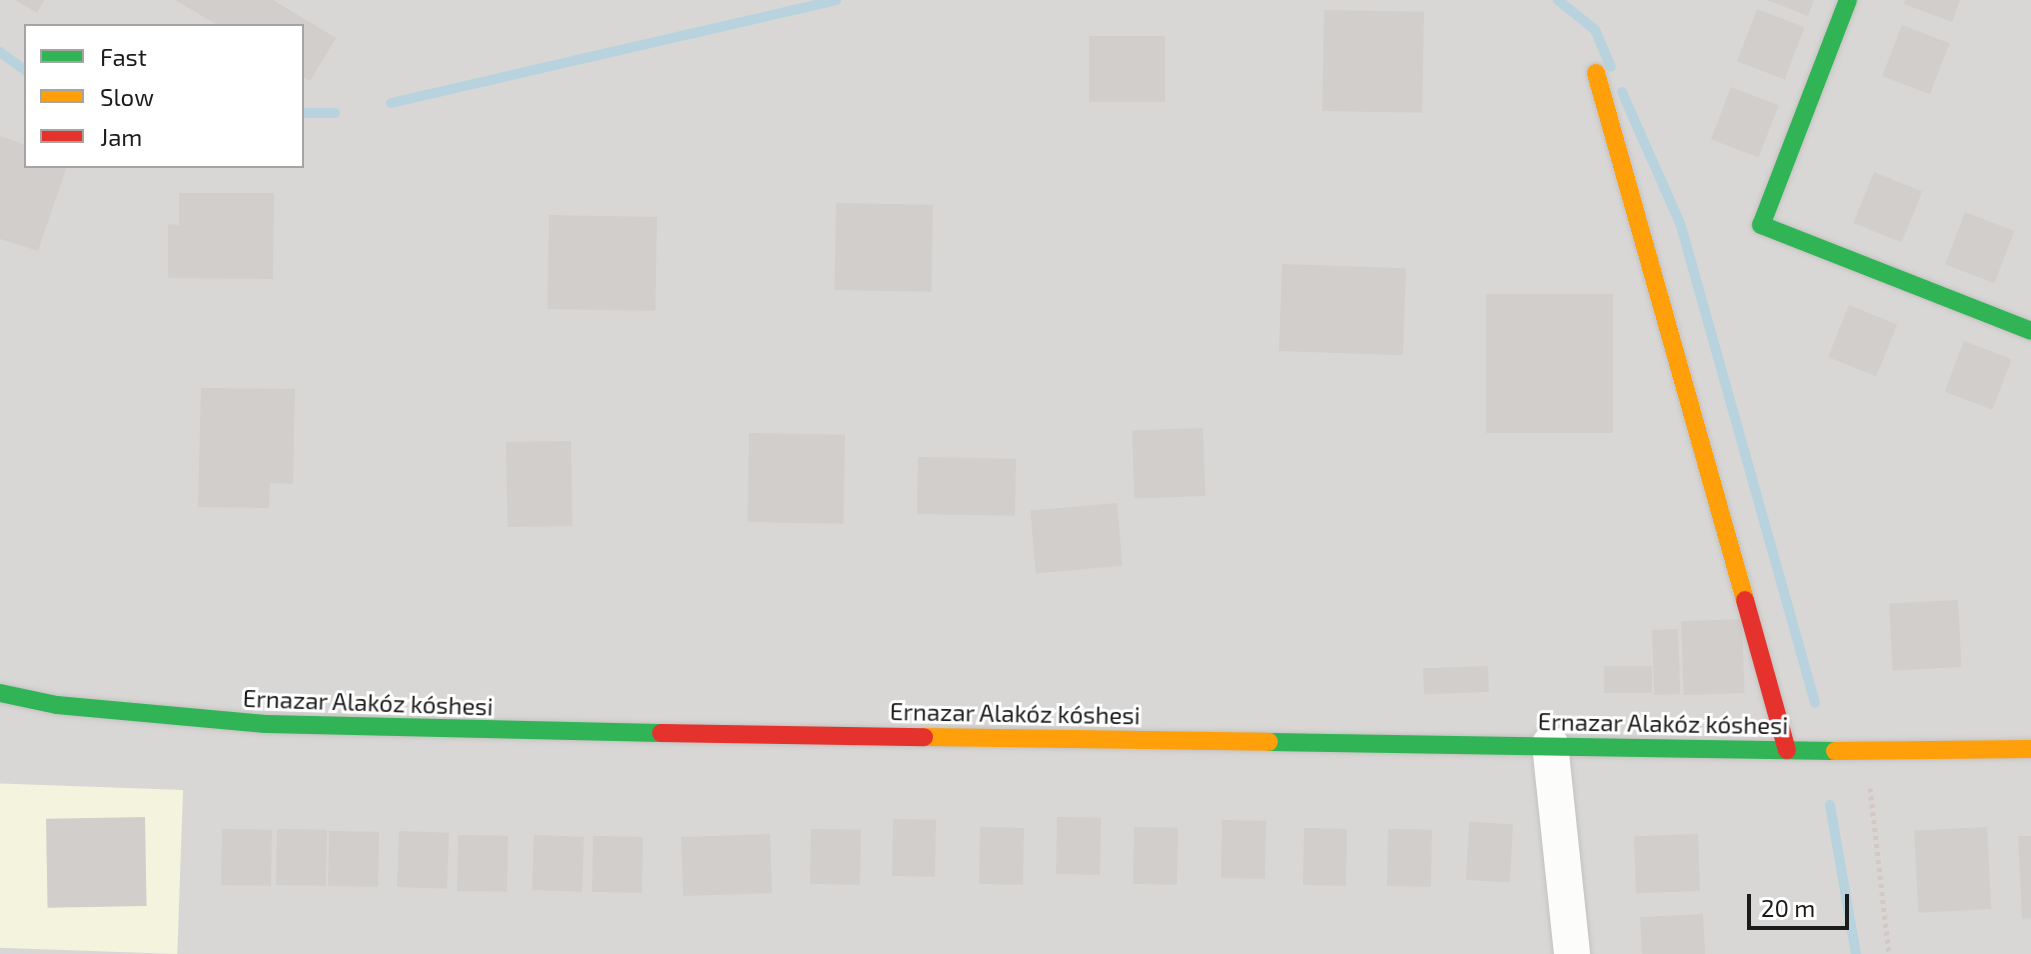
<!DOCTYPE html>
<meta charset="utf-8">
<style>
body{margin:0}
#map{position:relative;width:2031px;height:954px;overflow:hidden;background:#eae8e4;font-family:"Exo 2",sans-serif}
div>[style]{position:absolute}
.residential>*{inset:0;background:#d9d7d5}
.education>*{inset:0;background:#f4f4de;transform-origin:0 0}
.stream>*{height:10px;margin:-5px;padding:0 5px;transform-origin:5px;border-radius:5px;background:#b8d3dd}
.building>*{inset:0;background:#d1cecb;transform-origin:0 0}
.path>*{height:5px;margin-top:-2.5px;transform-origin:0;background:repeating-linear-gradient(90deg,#d5c7c4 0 4px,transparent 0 8px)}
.roads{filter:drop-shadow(0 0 2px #c2c2c0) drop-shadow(0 0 2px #c2c2c0)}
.street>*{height:36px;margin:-18px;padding:0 18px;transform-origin:18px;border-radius:18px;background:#fcfcfb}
.fast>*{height:18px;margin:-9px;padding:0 9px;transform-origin:9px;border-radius:9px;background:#30b455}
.slow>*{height:18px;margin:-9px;padding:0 9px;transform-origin:9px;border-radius:9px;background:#ff9f0a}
.jam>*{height:18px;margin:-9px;padding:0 9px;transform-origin:9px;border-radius:9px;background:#e5322d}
span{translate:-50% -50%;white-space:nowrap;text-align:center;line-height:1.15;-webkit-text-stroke:6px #fff;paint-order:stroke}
.street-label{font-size:24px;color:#1b1b1b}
.legend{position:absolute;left:24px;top:24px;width:280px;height:144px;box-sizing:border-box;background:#fff;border:2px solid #a4a4a4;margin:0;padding:10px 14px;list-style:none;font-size:24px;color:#1b1b1b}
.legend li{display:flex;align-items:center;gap:16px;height:40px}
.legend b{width:40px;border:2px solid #a4a4a4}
.scale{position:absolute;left:1747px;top:894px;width:102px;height:36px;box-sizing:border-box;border:4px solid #1b1b1b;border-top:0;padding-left:10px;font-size:24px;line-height:28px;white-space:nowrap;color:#1b1b1b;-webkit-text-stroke:6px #fff;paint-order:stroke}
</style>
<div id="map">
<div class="residential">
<i style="clip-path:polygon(evenodd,0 0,2031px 0,2031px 954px,0 954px,0 0,26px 26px,302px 26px,302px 166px,26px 166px,26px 26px)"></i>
</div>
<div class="education">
<i style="left:183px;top:790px;width:164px;height:183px;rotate:92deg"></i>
</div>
<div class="stream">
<i style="left:1558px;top:0;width:48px;rotate:39deg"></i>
<i style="left:1595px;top:30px;width:40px;rotate:66.6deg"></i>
<i style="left:0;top:52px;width:32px;rotate:36deg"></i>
<i style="left:1622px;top:92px;width:146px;rotate:66.2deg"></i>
<i style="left:1681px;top:226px;width:495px;rotate:74.3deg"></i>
<i style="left:391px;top:103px;width:457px;rotate:-13deg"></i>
<i style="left:302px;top:113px;width:33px"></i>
<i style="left:1830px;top:805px;width:151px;rotate:80.1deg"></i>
</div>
<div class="building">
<i style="clip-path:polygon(15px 0,44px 0,37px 13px)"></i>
<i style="clip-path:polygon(175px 0,273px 0,336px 38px,310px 81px,302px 76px,302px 26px,219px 26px)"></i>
<i style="clip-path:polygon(1767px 0,1814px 0,1808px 16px)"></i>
<i style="clip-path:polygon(1905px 0,1960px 0,1952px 22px,1904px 4px)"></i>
<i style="left:1757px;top:9px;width:51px;height:56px;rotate:21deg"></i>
<i style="left:1324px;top:10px;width:100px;height:101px;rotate:1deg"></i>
<i style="left:1902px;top:25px;width:51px;height:55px;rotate:21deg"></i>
<i style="left:1089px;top:36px;width:76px;height:66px"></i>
<i style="left:1731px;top:87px;width:51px;height:56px;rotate:21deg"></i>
<i style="clip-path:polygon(0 136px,26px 145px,26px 166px,67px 166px,38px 251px,0 239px)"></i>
<i style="left:1874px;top:172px;width:52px;height:55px;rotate:22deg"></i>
<i style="clip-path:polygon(179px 193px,274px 193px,273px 279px,168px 278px,168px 224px,179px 225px)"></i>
<i style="left:836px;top:203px;width:97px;height:87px;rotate:1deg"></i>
<i style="left:1965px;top:212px;width:53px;height:56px;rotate:21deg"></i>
<i style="left:549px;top:215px;width:108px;height:94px;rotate:1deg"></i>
<i style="left:1282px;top:264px;width:124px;height:87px;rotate:2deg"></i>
<i style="left:1486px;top:294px;width:127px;height:139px"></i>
<i style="left:1849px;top:305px;width:52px;height:56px;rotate:22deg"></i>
<i style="left:1964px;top:341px;width:51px;height:54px;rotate:21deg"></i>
<i style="clip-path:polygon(201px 388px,295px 389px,293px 484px,270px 483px,269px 508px,198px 507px)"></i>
<i style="left:1203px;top:428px;width:68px;height:71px;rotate:88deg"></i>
<i style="left:749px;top:433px;width:96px;height:89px;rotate:1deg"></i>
<i style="left:571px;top:441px;width:85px;height:65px;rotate:89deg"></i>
<i style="left:918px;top:457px;width:98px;height:57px;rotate:1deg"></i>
<i style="left:1117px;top:503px;width:63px;height:87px;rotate:85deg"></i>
<i style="left:1958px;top:600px;width:67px;height:69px;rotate:87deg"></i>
<i style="left:1742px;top:619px;width:74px;height:61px;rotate:88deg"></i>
<i style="left:1678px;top:629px;width:65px;height:26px;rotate:88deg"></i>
<i style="left:1488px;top:666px;width:26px;height:65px;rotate:88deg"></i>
<i style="left:1604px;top:666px;width:48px;height:27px"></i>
<i style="left:145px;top:817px;width:89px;height:99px;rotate:89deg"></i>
<i style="left:1057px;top:817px;width:44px;height:57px;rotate:1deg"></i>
<i style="left:893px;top:819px;width:43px;height:57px;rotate:1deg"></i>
<i style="left:1222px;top:820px;width:44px;height:58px;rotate:1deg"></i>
<i style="left:1469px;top:822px;width:44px;height:58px;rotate:3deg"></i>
<i style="left:980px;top:827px;width:44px;height:57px;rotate:1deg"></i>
<i style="left:1134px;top:827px;width:44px;height:57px;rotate:1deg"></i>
<i style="left:1987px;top:827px;width:82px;height:73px;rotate:87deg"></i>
<i style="left:1304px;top:828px;width:43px;height:57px;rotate:1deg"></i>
<i style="left:222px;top:829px;width:50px;height:56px;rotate:1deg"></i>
<i style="left:277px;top:829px;width:50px;height:56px;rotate:1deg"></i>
<i style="left:811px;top:829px;width:50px;height:55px;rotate:1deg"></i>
<i style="left:1388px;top:829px;width:44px;height:57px;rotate:1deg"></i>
<i style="left:329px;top:831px;width:50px;height:55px;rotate:1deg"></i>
<i style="left:399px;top:831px;width:50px;height:56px;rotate:2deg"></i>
<i style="left:770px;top:834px;width:59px;height:89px;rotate:88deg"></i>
<i style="left:1698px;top:834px;width:57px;height:64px;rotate:88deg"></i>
<i style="left:458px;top:835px;width:50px;height:56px;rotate:1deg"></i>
<i style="left:534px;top:835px;width:50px;height:55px;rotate:2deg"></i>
<i style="left:593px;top:836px;width:50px;height:56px;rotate:1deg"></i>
<i style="clip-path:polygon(2018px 836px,2031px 836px,2031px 918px,2022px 919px)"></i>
<i style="left:1703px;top:914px;width:40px;height:63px;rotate:87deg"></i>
</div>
<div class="path">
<i style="left:1870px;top:788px;width:167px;rotate:83.5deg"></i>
</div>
<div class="roads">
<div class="street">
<i style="left:1550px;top:744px;width:211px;rotate:84deg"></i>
</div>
<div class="fast">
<i style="left:1848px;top:0;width:241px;rotate:111.1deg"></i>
<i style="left:1761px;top:225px;width:290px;rotate:21.4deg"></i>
<i style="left:0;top:693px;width:58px;rotate:11.9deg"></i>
<i style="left:57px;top:705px;width:209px;rotate:5.2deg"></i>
<i style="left:265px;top:724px;width:396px;rotate:1.3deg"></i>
<i style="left:1269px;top:742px;width:566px;rotate:0.91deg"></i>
</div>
<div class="slow">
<i style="left:1596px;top:73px;width:548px;rotate:74.21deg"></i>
<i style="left:924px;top:737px;width:345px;rotate:0.8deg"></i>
<i style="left:1835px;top:751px;width:196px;rotate:-0.6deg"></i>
</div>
<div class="jam">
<i style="left:1745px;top:600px;width:156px;rotate:74.4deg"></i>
<i style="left:661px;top:733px;width:263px;rotate:0.9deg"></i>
</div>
</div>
<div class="street-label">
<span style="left:368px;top:702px;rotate:2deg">Ernazar Alakóz kóshesi</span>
<span style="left:1015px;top:713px;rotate:1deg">Ernazar Alakóz kóshesi</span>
<span style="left:1663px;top:723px;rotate:1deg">Ernazar Alakóz kóshesi</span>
</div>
<ul class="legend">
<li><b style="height:10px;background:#30b455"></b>Fast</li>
<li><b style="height:10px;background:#ff9f0a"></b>Slow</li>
<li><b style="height:10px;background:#e5322d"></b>Jam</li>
</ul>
<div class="scale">20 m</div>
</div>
